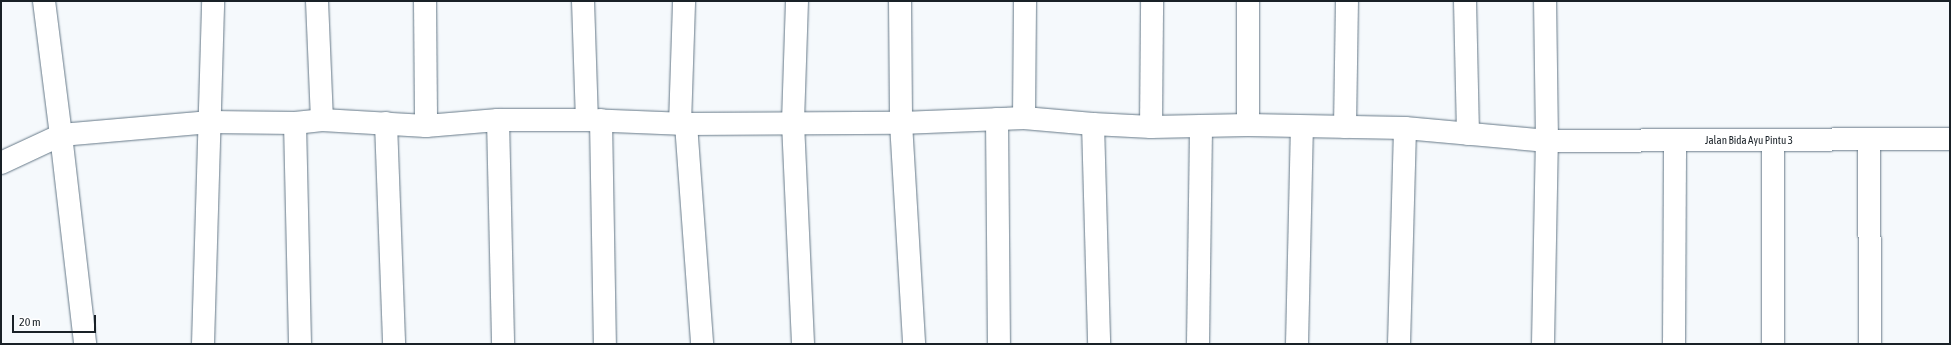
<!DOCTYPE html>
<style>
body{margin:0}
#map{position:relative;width:1951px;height:345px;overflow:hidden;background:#f5f9fc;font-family:"Asap Condensed",sans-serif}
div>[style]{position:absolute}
.roads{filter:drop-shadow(0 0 1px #667988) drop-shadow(0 0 1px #667988)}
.minor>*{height:22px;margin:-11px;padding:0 11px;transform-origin:11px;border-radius:11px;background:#fff}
span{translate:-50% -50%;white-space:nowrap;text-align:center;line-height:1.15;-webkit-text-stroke:4px #fff;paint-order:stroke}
.street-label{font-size:11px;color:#192127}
.frame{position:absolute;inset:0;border:2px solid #192127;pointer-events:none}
.scale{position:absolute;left:12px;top:315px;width:84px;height:18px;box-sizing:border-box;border:2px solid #192127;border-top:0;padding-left:5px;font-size:12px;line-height:14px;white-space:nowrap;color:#192127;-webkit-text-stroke:3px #fff;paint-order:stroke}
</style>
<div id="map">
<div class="roads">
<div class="minor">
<i style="left:44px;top:1px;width:135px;rotate:82.8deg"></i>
<i style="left:61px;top:135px;width:210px;rotate:83.4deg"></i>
<i style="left:317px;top:1px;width:119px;rotate:87.6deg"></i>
<i style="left:425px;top:1px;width:125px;rotate:89.5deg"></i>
<i style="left:583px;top:1px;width:119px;rotate:88.1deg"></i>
<i style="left:797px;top:1px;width:122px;rotate:91.9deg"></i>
<i style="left:793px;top:123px;width:221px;rotate:87.4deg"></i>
<i style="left:900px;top:1px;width:122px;rotate:89.5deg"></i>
<i style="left:901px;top:123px;width:221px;rotate:86.6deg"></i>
<i style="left:1248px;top:1px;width:124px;rotate:90deg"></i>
<i style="left:1465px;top:1px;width:133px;rotate:88.7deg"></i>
<i style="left:1024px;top:118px;width:117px;rotate:-89.5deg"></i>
<i style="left:997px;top:119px;width:225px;rotate:89.5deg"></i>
<i style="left:498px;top:120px;width:224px;rotate:88.7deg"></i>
<i style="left:601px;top:120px;width:224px;rotate:89deg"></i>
<i style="left:295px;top:123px;width:221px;rotate:88.7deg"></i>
<i style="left:386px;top:123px;width:221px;rotate:87.9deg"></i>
<i style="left:680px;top:124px;width:123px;rotate:-88.1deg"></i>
<i style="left:686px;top:124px;width:221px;rotate:85.8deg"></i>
<i style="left:1093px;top:124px;width:220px;rotate:88.4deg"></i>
<i style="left:1151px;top:127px;width:126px;rotate:-89.5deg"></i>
<i style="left:1345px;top:127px;width:126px;rotate:-89.1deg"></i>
<i style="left:1869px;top:140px;width:204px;rotate:89.7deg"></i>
<i style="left:1px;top:163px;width:66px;rotate:-25deg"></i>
<i style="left:61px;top:135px;width:150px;rotate:-5deg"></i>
<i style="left:210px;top:122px;width:85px;rotate:0.7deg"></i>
<i style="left:295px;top:123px;width:27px;rotate:-6deg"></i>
<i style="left:322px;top:120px;width:104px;rotate:3.3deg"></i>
<i style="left:426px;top:126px;width:72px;rotate:-4.8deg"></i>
<i style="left:498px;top:120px;width:89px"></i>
<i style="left:587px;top:120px;width:99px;rotate:2.3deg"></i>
<i style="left:686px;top:124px;width:215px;rotate:-0.3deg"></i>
<i style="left:901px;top:123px;width:123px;rotate:-2.3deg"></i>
<i style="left:1024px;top:118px;width:69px;rotate:5deg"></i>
<i style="left:1093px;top:124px;width:58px;rotate:3deg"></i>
<i style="left:1151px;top:127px;width:97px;rotate:-1.2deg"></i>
<i style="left:1248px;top:125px;width:157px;rotate:1.1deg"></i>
<i style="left:1405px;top:128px;width:143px;rotate:5.2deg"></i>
<i style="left:1547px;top:141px;width:403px;rotate:-0.3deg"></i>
<i style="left:203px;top:344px;width:343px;rotate:-88.3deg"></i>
<i style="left:1198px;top:344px;width:218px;rotate:-89.2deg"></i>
<i style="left:1297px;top:344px;width:217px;rotate:-88.7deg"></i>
<i style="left:1399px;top:344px;width:216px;rotate:-88.4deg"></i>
<i style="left:1543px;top:344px;width:203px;rotate:-88.9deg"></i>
<i style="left:1547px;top:141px;width:140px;rotate:-90.8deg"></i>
<i style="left:1674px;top:344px;width:204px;rotate:-89.7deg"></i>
<i style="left:1773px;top:344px;width:204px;rotate:-90deg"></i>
</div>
</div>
<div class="street-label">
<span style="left:1749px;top:140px">Jalan Bida Ayu Pintu 3</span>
</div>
<div class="frame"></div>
<div class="scale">20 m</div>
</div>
